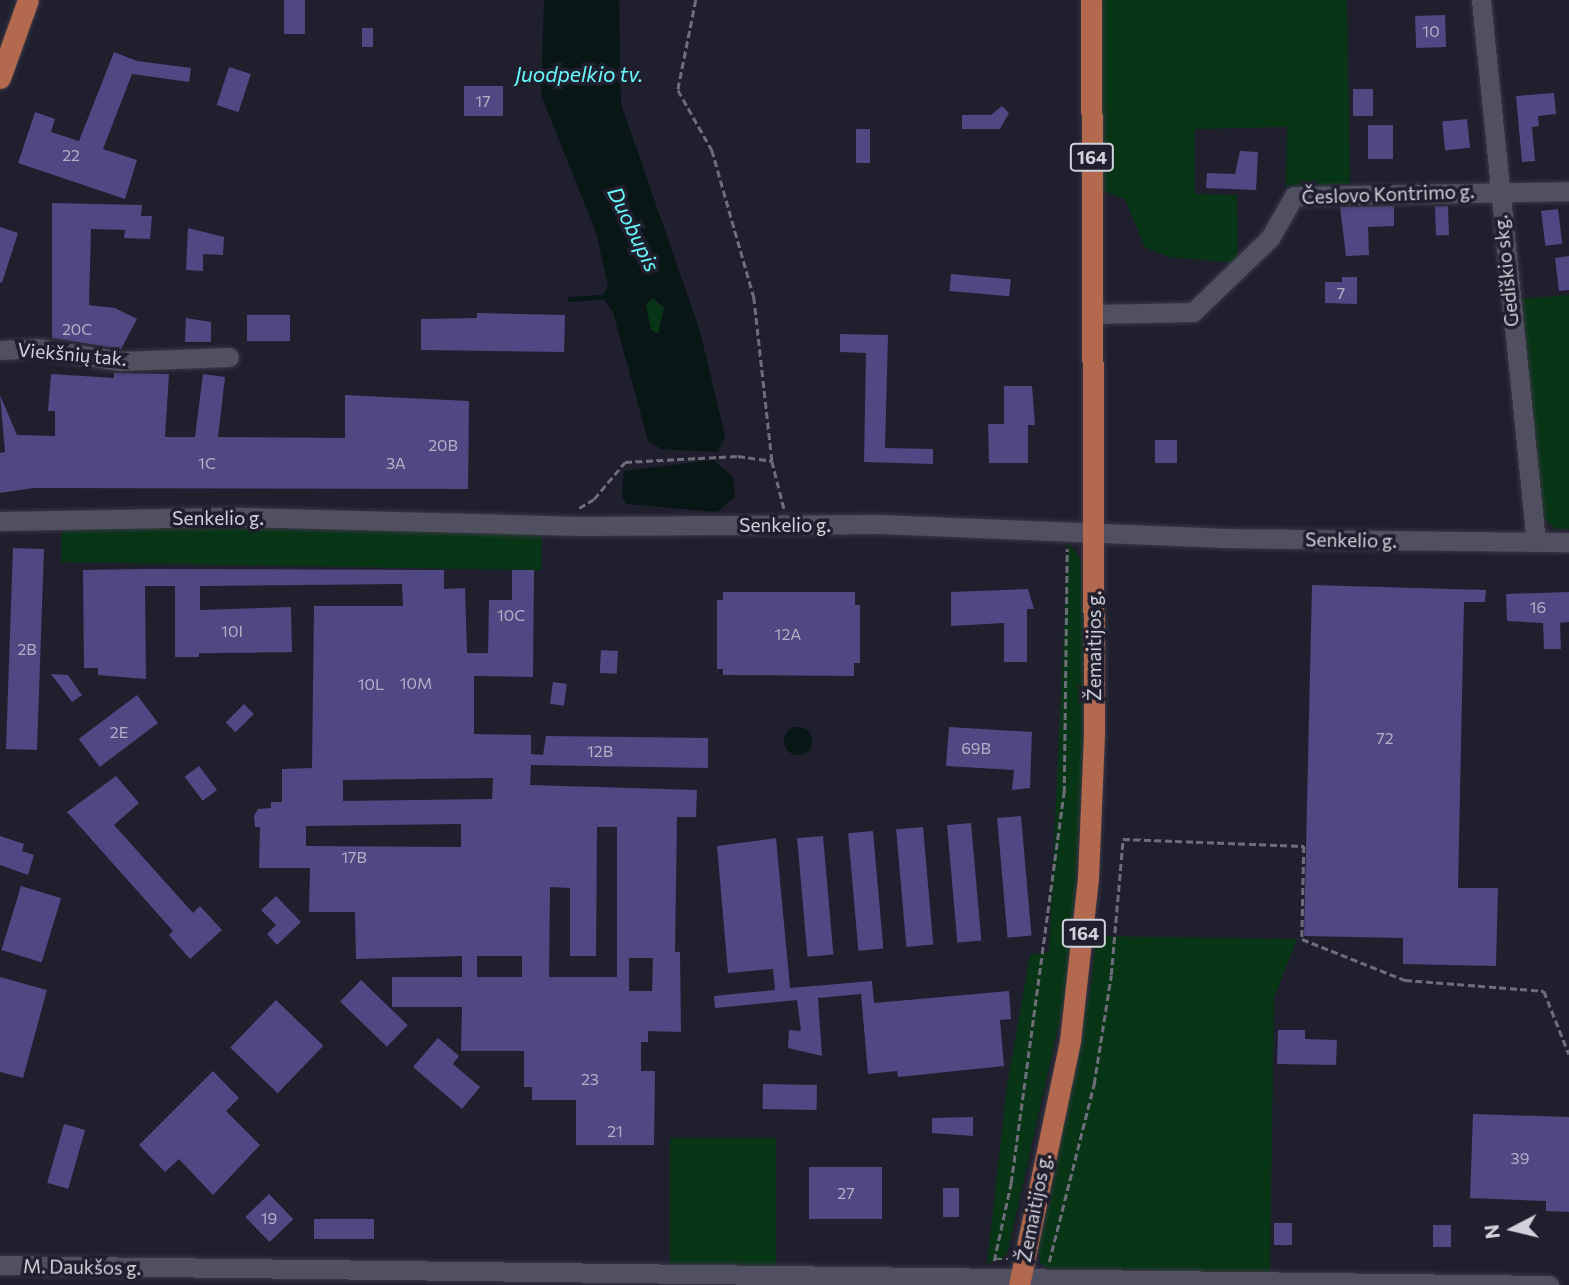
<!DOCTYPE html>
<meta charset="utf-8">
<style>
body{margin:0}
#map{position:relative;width:1569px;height:1285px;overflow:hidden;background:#201f2e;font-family:Commissioner,sans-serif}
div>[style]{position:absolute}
.green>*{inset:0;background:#073515;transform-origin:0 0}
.water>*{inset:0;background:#081616}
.round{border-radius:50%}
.stream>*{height:4.5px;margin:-2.25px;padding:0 2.25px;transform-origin:2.25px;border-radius:2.25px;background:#081616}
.building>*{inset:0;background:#4f4883;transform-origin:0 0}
.path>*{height:2.5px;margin-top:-1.25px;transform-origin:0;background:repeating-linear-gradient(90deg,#6e6e7b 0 7px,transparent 0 10.5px)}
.roads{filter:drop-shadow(0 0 2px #3a3946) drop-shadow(0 0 2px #3a3946)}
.minor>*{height:19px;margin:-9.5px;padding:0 9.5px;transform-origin:9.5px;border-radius:9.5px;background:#515061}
.major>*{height:21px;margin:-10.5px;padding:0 10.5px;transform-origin:10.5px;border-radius:10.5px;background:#b2694d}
span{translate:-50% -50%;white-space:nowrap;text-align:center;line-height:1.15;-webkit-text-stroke:7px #201f2e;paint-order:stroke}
.number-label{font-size:16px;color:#b1b0c6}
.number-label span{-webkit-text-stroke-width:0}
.shield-label span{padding:2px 5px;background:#201f2e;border:2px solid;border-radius:5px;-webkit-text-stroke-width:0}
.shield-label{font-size:18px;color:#d2d2dc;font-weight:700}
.street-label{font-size:19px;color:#d2d2dc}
.water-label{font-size:21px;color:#67fbfd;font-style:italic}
.north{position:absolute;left:1478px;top:1194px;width:70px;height:70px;-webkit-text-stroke:5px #201f2e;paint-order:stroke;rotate:263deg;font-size:19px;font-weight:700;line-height:28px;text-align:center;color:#d2d2dc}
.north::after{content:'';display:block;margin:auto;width:24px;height:32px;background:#d2d2dc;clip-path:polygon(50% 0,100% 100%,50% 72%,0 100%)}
</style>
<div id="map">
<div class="green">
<i style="clip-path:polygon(1102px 0,1347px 0,1350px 184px,1286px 186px,1287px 127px,1195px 129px,1195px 194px,1237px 195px,1238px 263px,1169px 257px,1145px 247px,1125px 199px,1102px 190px)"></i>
<i style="clip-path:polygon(1569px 295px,1569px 529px,1556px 529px,1542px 517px,1517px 299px)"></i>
<i style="clip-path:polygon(653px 298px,664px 308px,658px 334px,651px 330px,646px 305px)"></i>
<i style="left:62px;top:525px;width:480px;height:37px;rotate:1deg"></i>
<i style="clip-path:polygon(1068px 542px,1081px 560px,1087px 689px,1071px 970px,1007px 1255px,987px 1264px,1007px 1086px,1030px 955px,1049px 952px)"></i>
<i style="clip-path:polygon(1096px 936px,1297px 939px,1274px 998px,1270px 1273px,1050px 1269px,1041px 1264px,1038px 1248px,1091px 984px)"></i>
<i style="left:776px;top:1138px;width:127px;height:106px;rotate:90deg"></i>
</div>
<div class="water">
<i style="clip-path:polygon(evenodd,544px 0,619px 0,621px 104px,700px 331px,725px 436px,718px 452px,661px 449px,648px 441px,613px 312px,602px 297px,608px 286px,597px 235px,541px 95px,544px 0,653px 298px,664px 308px,658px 334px,651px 330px,646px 305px,653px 298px)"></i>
<i style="clip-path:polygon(713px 460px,733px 477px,735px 497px,717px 512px,627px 504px,622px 496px,624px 471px)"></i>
<i class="round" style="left:784px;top:727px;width:28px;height:28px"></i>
</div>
<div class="stream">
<i style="left:570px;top:299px;width:32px;rotate:-4deg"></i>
</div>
<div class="building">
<i style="left:284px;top:0;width:21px;height:34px"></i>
<i style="left:1445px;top:15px;width:32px;height:30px;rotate:88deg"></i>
<i style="left:362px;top:28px;width:11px;height:19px"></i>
<i style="clip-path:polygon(114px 52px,137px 61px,191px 68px,189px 82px,132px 74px,103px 149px,137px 160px,125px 199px,18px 163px,35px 112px,55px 119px,51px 132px,79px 141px)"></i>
<i style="left:229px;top:67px;width:23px;height:40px;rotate:18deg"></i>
<i style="left:464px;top:86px;width:39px;height:30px"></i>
<i style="left:1353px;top:89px;width:20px;height:27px"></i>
<i style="clip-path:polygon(1554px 93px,1556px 114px,1538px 116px,1539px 126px,1532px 127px,1535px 161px,1522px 162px,1516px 96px)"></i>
<i style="clip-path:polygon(1002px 106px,1009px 113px,1000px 129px,962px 129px,962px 115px,991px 115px)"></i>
<i style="left:1467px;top:119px;width:29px;height:25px;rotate:84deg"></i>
<i style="left:1368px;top:125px;width:25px;height:34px"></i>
<i style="left:856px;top:129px;width:14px;height:34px"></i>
<i style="clip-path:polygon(1240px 151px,1258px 152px,1256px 190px,1206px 188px,1207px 173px,1235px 174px)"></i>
<i style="clip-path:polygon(52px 203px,142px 205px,141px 216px,152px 216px,150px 239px,124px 238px,125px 230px,91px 229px,89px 305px,115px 308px,137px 319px,121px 349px,52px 338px)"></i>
<i style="clip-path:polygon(1394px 206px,1394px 226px,1368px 227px,1369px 255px,1346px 256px,1340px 207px)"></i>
<i style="left:1448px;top:206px;width:29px;height:13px;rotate:88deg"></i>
<i style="left:1558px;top:209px;width:35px;height:17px;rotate:83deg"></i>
<i style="clip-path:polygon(0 227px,18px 233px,2px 283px,0 282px)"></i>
<i style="clip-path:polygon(188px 228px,224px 237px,223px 255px,203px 254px,203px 271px,186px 270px)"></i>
<i style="clip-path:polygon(1569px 256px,1569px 290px,1559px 291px,1555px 258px)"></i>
<i style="left:951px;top:274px;width:60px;height:17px;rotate:5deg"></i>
<i style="clip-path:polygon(1342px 277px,1357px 277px,1357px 304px,1325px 303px,1325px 282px,1342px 282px)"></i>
<i style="clip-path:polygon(477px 313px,565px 315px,564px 352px,421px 350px,421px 319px,477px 318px)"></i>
<i style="left:290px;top:315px;width:26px;height:43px;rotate:90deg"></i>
<i style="clip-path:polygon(186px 318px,211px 322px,211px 342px,185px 342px)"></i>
<i style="clip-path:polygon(840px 334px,888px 335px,885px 448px,933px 449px,933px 464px,864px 462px,866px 353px,840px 352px)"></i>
<i style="clip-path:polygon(114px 373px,169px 374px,165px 437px,195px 437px,203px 374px,225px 377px,218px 437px,345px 438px,345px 395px,469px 401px,468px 489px,33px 488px,0 493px,0 453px,5px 452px,0 395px,17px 435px,55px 436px,55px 411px,48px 411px,51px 374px,114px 378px)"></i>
<i style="clip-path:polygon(1004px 386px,1032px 386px,1035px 425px,1028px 425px,1028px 463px,989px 463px,988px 424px,1004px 424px)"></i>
<i style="left:1155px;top:440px;width:22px;height:23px"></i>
<i style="left:13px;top:548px;width:31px;height:201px;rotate:2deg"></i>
<i style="clip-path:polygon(evenodd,144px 569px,444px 570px,444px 589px,465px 588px,467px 653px,488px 653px,489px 600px,512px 600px,512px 570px,534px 570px,533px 677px,474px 676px,474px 734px,531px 735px,531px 754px,543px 755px,546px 736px,708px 738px,708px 768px,531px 765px,530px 785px,697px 790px,696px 817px,677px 817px,675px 952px,680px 952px,681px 1032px,648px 1031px,648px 1042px,641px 1042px,641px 1071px,655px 1071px,654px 1145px,576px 1145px,576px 1100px,532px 1100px,532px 1087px,524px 1087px,524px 1051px,461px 1051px,462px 1007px,392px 1007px,392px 977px,462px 977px,462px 956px,356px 959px,355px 912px,309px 912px,310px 868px,259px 868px,260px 827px,255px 827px,254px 816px,258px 809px,271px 808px,271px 802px,282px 802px,282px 769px,312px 768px,314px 606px,403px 606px,402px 584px,200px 586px,200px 610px,291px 607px,292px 652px,199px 653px,199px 657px,175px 657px,175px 586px,145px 586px,146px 679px,98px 675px,98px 668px,84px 668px,83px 570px,144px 569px,493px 778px,492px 799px,343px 801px,343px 780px,493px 778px,144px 569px,461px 824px,461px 847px,306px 846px,306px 826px,461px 824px,144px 569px,597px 827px,617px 827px,617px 977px,549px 977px,550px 887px,570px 888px,570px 956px,596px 956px,597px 827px,144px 569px,477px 956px,522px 956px,522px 977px,477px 977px,477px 956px,144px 569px,629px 958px,653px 958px,652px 991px,629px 991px,629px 958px)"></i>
<i style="clip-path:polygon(1312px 585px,1486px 590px,1485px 602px,1464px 602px,1458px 888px,1498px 888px,1496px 966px,1403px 964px,1403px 938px,1304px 936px)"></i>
<i style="clip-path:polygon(1028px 589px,1034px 609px,1027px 609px,1027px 662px,1004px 662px,1004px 623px,951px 626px,951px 592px)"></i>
<i style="clip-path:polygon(723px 592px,855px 592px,855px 605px,860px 605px,860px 663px,854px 663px,854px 676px,723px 675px,723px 669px,717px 669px,717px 600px,723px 600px)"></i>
<i style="clip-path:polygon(1569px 592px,1569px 622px,1560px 623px,1561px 649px,1544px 649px,1543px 623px,1507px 621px,1506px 594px)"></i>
<i style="left:601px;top:650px;width:17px;height:23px;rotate:3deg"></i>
<i style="clip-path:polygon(51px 674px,68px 675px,82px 695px,72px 702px)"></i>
<i style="left:553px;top:682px;width:14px;height:22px;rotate:8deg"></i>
<i style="left:137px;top:695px;width:35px;height:73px;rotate:53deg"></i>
<i style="left:244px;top:704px;width:14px;height:26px;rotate:45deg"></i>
<i style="clip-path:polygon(949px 727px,1032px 732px,1030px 788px,1012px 790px,1014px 770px,946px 766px)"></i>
<i style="left:199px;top:766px;width:30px;height:18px;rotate:53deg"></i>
<i style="clip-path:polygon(116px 776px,139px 803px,114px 825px,193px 913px,200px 906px,222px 930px,190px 959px,169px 935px,173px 931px,67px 812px)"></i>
<i style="left:1021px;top:816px;width:120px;height:24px;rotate:85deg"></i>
<i style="left:971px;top:823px;width:118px;height:24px;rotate:85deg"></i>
<i style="left:923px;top:827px;width:118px;height:27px;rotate:85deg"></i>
<i style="left:873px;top:831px;width:118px;height:25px;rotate:85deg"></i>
<i style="clip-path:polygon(0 836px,24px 844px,22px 851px,34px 855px,28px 875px,0 865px)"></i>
<i style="left:823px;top:836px;width:119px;height:26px;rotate:85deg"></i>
<i style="clip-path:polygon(776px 838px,790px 988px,872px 981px,874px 1003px,1009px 991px,1011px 1019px,1000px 1020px,1004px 1066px,898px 1077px,897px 1071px,868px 1074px,861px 994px,818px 998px,822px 1056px,788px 1048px,789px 1030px,801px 1031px,797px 1000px,715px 1008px,714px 996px,775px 990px,773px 969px,728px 973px,717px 846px)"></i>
<i style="left:21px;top:886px;width:42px;height:67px;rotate:17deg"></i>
<i style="clip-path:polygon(276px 896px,301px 922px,277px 945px,267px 934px,276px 925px,261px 910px)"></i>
<i style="clip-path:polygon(0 977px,47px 990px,23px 1078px,0 1072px)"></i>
<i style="left:361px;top:980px;width:65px;height:30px;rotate:44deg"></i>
<i style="left:276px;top:1000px;width:66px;height:66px;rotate:44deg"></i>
<i style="clip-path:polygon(1278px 1030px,1305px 1030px,1305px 1039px,1337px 1040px,1336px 1065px,1277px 1064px)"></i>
<i style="clip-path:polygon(438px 1038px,459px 1056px,453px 1064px,480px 1087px,462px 1109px,413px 1067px)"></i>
<i style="clip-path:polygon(213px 1071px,239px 1098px,226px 1111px,260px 1145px,213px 1195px,179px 1159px,165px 1172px,139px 1145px)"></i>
<i style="left:763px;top:1084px;width:54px;height:25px;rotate:1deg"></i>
<i style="clip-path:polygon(1473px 1114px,1569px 1117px,1569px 1212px,1546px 1211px,1546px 1201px,1470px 1198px)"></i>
<i style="clip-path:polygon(973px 1117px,973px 1136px,932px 1133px,932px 1118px)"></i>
<i style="left:64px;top:1124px;width:22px;height:61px;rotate:16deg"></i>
<i style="left:882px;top:1167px;width:52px;height:73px;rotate:90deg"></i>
<i style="left:959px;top:1188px;width:29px;height:16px;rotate:90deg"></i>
<i style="left:269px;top:1194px;width:35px;height:33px;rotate:46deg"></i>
<i style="left:314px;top:1219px;width:60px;height:20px"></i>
<i style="left:1274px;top:1223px;width:18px;height:22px"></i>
<i style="left:1433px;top:1225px;width:18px;height:22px"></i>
</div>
<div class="path">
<i style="left:696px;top:0;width:92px;rotate:101.3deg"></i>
<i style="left:678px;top:90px;width:69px;rotate:60.5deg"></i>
<i style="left:712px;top:150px;width:153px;rotate:74.1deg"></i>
<i style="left:754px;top:297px;width:165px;rotate:83.7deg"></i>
<i style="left:579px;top:508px;width:17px;rotate:-31deg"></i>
<i style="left:594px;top:499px;width:48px;rotate:-50deg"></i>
<i style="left:625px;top:462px;width:113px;rotate:-3deg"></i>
<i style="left:738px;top:456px;width:34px;rotate:8deg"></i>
<i style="left:772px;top:461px;width:49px;rotate:75.7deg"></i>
<i style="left:995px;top:1259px;width:13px"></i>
<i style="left:994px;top:1261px;width:80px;rotate:-77.7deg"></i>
<i style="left:1011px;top:1183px;width:394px;rotate:-82.3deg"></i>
<i style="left:1064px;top:793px;width:244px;rotate:-89.3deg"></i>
<i style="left:1049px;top:1262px;width:184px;rotate:-75.8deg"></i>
<i style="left:1094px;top:1084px;width:110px;rotate:-81.1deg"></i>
<i style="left:1111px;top:975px;width:137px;rotate:-85deg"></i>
<i style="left:1123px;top:839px;width:181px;rotate:2.2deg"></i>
<i style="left:1304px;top:846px;width:93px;rotate:91.2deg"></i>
<i style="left:1302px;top:939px;width:111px;rotate:21.7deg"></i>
<i style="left:1405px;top:980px;width:139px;rotate:4.5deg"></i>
<i style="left:1544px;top:991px;width:68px;rotate:68.4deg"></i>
</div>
<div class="roads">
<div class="minor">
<i style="left:1481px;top:0;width:545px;rotate:84.21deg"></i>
<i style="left:1093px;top:314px;width:100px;rotate:-1.1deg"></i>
<i style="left:1193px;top:312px;width:107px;rotate:-43.9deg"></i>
<i style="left:1270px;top:238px;width:48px;rotate:-60.3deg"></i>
<i style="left:1294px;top:196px;width:275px;rotate:-1deg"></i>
<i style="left:0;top:350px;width:36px;rotate:-3deg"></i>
<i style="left:36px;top:348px;width:85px;rotate:8.8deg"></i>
<i style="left:120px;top:361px;width:109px;rotate:-2.1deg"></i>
<i style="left:0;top:521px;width:240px;rotate:-1deg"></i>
<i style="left:240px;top:517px;width:340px;rotate:1.5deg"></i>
<i style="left:580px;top:526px;width:299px;rotate:-0.4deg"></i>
<i style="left:879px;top:524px;width:342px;rotate:2.3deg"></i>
<i style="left:1221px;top:538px;width:348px;rotate:0.7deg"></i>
<i style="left:0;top:1265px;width:1549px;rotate:0.74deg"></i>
</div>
<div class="major">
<i style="left:0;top:78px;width:83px;rotate:-70.3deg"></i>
<i style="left:1019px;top:1285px;width:249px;rotate:-78.2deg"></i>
<i style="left:1070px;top:1041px;width:164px;rotate:-83.7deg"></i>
<i style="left:1088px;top:878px;width:145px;rotate:-87.6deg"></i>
<i style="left:1094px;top:733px;width:733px;rotate:-90.23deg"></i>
</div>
</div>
<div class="number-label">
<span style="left:1431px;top:31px">10</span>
<span style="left:483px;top:101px">17</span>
<span style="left:71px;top:155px">22</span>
<span style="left:1341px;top:293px">7</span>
<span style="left:77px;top:329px">20C</span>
<span style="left:443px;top:445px">20B</span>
<span style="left:207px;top:463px">1C</span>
<span style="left:396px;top:463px">3A</span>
<span style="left:1538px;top:607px">16</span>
<span style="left:511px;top:615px">10C</span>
<span style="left:232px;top:631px">10I</span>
<span style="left:788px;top:634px">12A</span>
<span style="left:27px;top:649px">2B</span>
<span style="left:416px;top:683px">10M</span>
<span style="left:371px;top:684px">10L</span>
<span style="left:119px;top:732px">2E</span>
<span style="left:1385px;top:738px">72</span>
<span style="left:976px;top:748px">69B</span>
<span style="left:600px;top:751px">12B</span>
<span style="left:354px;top:857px">17B</span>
<span style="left:590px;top:1079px">23</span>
<span style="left:615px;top:1131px">21</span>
<span style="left:1520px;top:1158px">39</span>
<span style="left:846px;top:1193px">27</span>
<span style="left:269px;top:1218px">19</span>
</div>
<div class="shield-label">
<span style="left:1092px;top:157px">164</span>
<span style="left:1084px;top:933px">164</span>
</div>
<div class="street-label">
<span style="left:1388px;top:194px;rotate:-2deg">Česlovo Kontrimo g.</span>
<span style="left:1506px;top:271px;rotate:-96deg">Gediškio skg.</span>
<span style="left:72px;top:354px;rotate:5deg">Viekšnių tak.</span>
<span style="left:218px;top:518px">Senkelio g.</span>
<span style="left:785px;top:525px">Senkelio g.</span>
<span style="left:1351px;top:540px;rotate:1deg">Senkelio g.</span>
<span style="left:1094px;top:646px;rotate:-90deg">Žemaitijos g.</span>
<span style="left:1034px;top:1208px;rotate:-79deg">Žemaitijos g.</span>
<span style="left:82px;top:1267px;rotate:1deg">M. Daukšos g.</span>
</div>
<div class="water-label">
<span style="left:579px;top:74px">Juodpelkio tv.</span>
<span style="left:634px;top:229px;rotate:64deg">Duobupis</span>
</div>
<div class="north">N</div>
</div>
